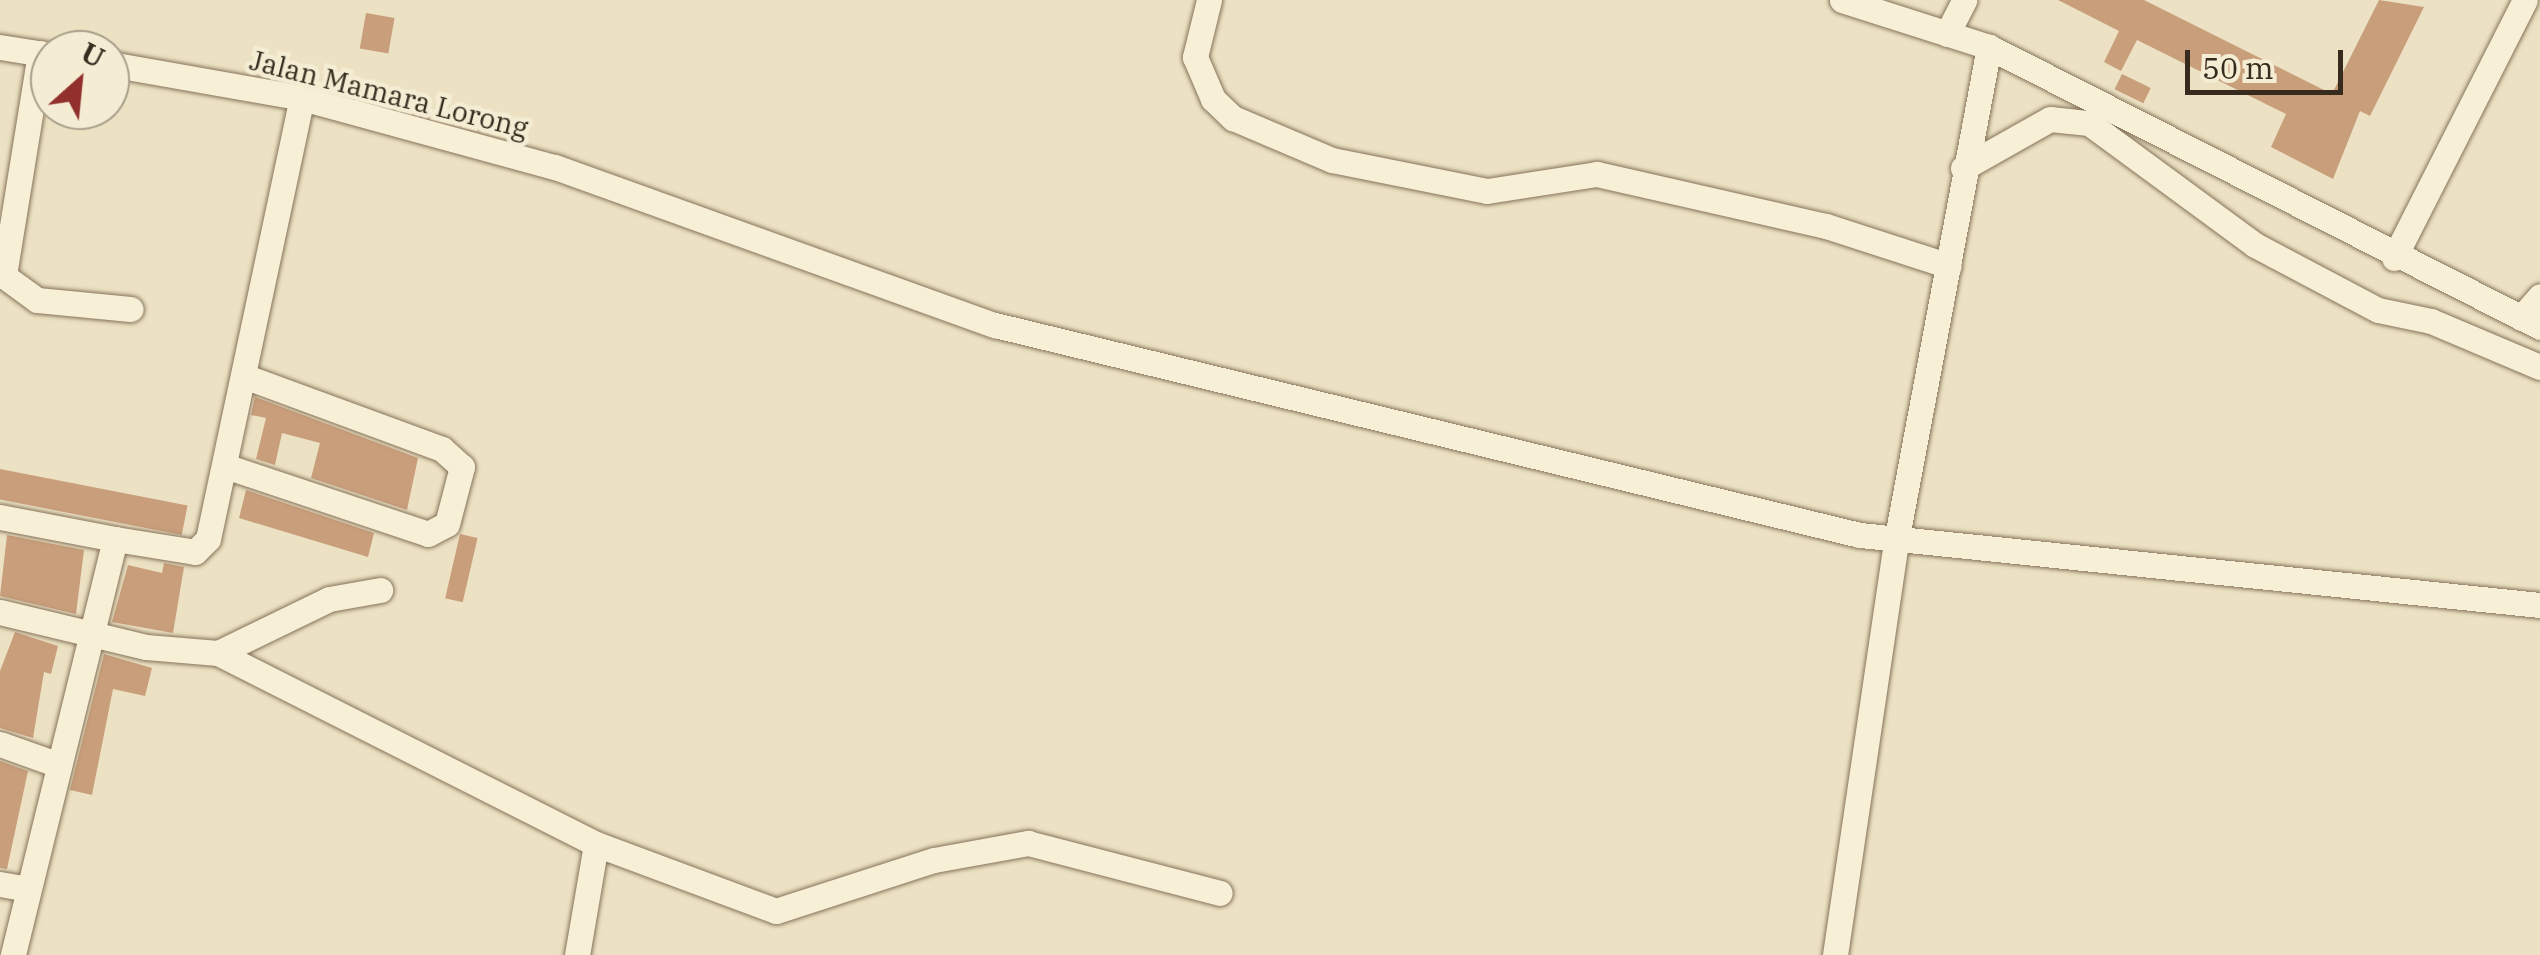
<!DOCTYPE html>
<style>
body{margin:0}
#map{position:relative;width:2540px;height:955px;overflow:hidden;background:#ece2c3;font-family:"IBM Plex Serif",serif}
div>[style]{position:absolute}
.building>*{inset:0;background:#c99e7b;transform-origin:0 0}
.roads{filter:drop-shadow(0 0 2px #86735b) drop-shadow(0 0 2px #86735b)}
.minor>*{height:25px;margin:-12.5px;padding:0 12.5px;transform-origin:12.5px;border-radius:12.5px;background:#f7efd6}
span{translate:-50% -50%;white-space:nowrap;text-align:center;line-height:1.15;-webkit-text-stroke:9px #f4ecd3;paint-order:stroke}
.street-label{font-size:28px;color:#362b1e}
.north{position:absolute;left:30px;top:30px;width:100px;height:100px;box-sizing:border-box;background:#f4ecd3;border:2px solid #a89f8b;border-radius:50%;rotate:27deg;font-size:28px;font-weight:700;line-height:40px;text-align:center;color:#362b1e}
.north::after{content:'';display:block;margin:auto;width:35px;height:45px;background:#92302d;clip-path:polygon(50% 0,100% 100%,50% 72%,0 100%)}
.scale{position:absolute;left:2185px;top:50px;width:158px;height:45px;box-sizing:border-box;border:5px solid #362b1e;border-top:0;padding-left:12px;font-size:30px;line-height:35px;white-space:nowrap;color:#362b1e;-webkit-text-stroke:8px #f4ecd3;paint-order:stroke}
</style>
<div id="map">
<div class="building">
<i style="clip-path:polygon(2058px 0,2144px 0,2332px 94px,2379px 0,2424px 7px,2370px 116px,2360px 111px,2333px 179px,2271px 147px,2286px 114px,2137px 40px,2121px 71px,2104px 62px,2119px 31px)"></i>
<i style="left:366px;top:13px;width:29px;height:36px;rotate:10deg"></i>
<i style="left:2122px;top:74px;width:32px;height:17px;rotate:26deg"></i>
<i style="clip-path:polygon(255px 397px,418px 458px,407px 510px,311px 478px,320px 443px,282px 433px,275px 465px,256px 459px,266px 418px,251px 415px)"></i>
<i style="left:0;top:469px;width:191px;height:30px;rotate:11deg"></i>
<i style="clip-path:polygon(246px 490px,374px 533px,368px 557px,239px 518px)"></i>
<i style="left:460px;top:534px;width:18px;height:66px;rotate:13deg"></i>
<i style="clip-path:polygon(7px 535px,84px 550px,76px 614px,0 596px)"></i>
<i style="clip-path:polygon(164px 563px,184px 567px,173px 633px,112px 622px,128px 565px,162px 573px)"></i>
<i style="clip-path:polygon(15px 632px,58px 646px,51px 674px,44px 672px,33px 738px,0 728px,0 671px)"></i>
<i style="clip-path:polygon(104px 654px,152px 668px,145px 696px,113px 689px,92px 795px,70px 790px)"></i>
<i style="clip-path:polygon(0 761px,28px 771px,7px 869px,0 868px)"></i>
</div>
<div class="roads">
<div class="minor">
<i style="left:1209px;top:0;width:59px;rotate:103.8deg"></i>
<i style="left:1195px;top:57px;width:46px;rotate:66.8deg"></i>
<i style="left:1213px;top:99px;width:28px;rotate:44deg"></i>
<i style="left:1233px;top:118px;width:108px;rotate:23deg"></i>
<i style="left:1332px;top:160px;width:158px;rotate:11.3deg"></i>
<i style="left:1487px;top:191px;width:111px;rotate:-8.8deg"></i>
<i style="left:1597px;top:174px;width:235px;rotate:12.8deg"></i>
<i style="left:1826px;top:226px;width:129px;rotate:18deg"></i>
<i style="left:1842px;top:0;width:154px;rotate:17.7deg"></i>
<i style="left:1947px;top:34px;width:38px;rotate:-63deg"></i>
<i style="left:0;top:47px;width:51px;rotate:9.1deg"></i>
<i style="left:40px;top:53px;width:226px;rotate:99.2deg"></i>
<i style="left:4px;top:276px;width:41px;rotate:36deg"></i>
<i style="left:37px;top:300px;width:94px;rotate:5.5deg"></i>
<i style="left:110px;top:64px;width:195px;rotate:10deg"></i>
<i style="left:302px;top:98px;width:262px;rotate:15.3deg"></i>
<i style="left:555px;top:167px;width:468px;rotate:19.8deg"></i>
<i style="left:995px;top:325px;width:890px;rotate:13.65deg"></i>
<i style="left:1860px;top:535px;width:684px;rotate:5.88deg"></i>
<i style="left:1963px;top:168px;width:100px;rotate:-29.4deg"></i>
<i style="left:2050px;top:119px;width:39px;rotate:6deg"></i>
<i style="left:2089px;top:123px;width:206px;rotate:36.3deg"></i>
<i style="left:2255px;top:245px;width:139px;rotate:27.9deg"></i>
<i style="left:2378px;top:310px;width:54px;rotate:11.7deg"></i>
<i style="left:2431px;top:321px;width:118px;rotate:22.9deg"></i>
<i style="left:2394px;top:258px;width:289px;rotate:-63.1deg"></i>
<i style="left:2521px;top:318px;width:29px;rotate:-49deg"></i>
<i style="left:225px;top:466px;width:214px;rotate:18.5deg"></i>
<i style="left:428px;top:534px;width:21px;rotate:-28deg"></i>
<i style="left:447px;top:524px;width:59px;rotate:-75.3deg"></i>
<i style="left:462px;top:467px;width:27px;rotate:-138deg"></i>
<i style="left:442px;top:449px;width:211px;rotate:-159.8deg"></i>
<i style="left:0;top:517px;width:117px;rotate:10.8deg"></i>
<i style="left:115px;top:539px;width:428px;rotate:103.8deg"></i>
<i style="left:115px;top:539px;width:81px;rotate:9.2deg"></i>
<i style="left:195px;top:552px;width:18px;rotate:-45deg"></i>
<i style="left:208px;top:539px;width:451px;rotate:-78deg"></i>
<i style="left:0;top:612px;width:150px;rotate:13.5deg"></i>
<i style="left:146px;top:647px;width:72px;rotate:4.8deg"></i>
<i style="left:218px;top:653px;width:123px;rotate:-25.9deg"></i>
<i style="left:329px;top:599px;width:52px;rotate:-10deg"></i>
<i style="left:218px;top:653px;width:424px;rotate:26.8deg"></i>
<i style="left:596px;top:844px;width:113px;rotate:99.7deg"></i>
<i style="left:0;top:744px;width:63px;rotate:19.6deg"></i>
<i style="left:596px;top:844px;width:192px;rotate:20.4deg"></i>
<i style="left:776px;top:911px;width:166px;rotate:-17.9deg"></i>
<i style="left:934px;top:860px;width:96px;rotate:-10.3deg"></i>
<i style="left:1028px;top:843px;width:198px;rotate:14.6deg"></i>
<i style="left:0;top:884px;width:28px;rotate:10deg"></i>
<i style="left:1835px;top:955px;width:417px;rotate:-81.6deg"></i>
<i style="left:1896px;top:542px;width:504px;rotate:-79.36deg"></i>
<i style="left:1989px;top:47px;width:618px;rotate:26.94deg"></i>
</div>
</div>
<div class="street-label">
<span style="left:389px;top:94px;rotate:14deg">Jalan Mamara Lorong</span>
</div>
<div class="north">U</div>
<div class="scale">50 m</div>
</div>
